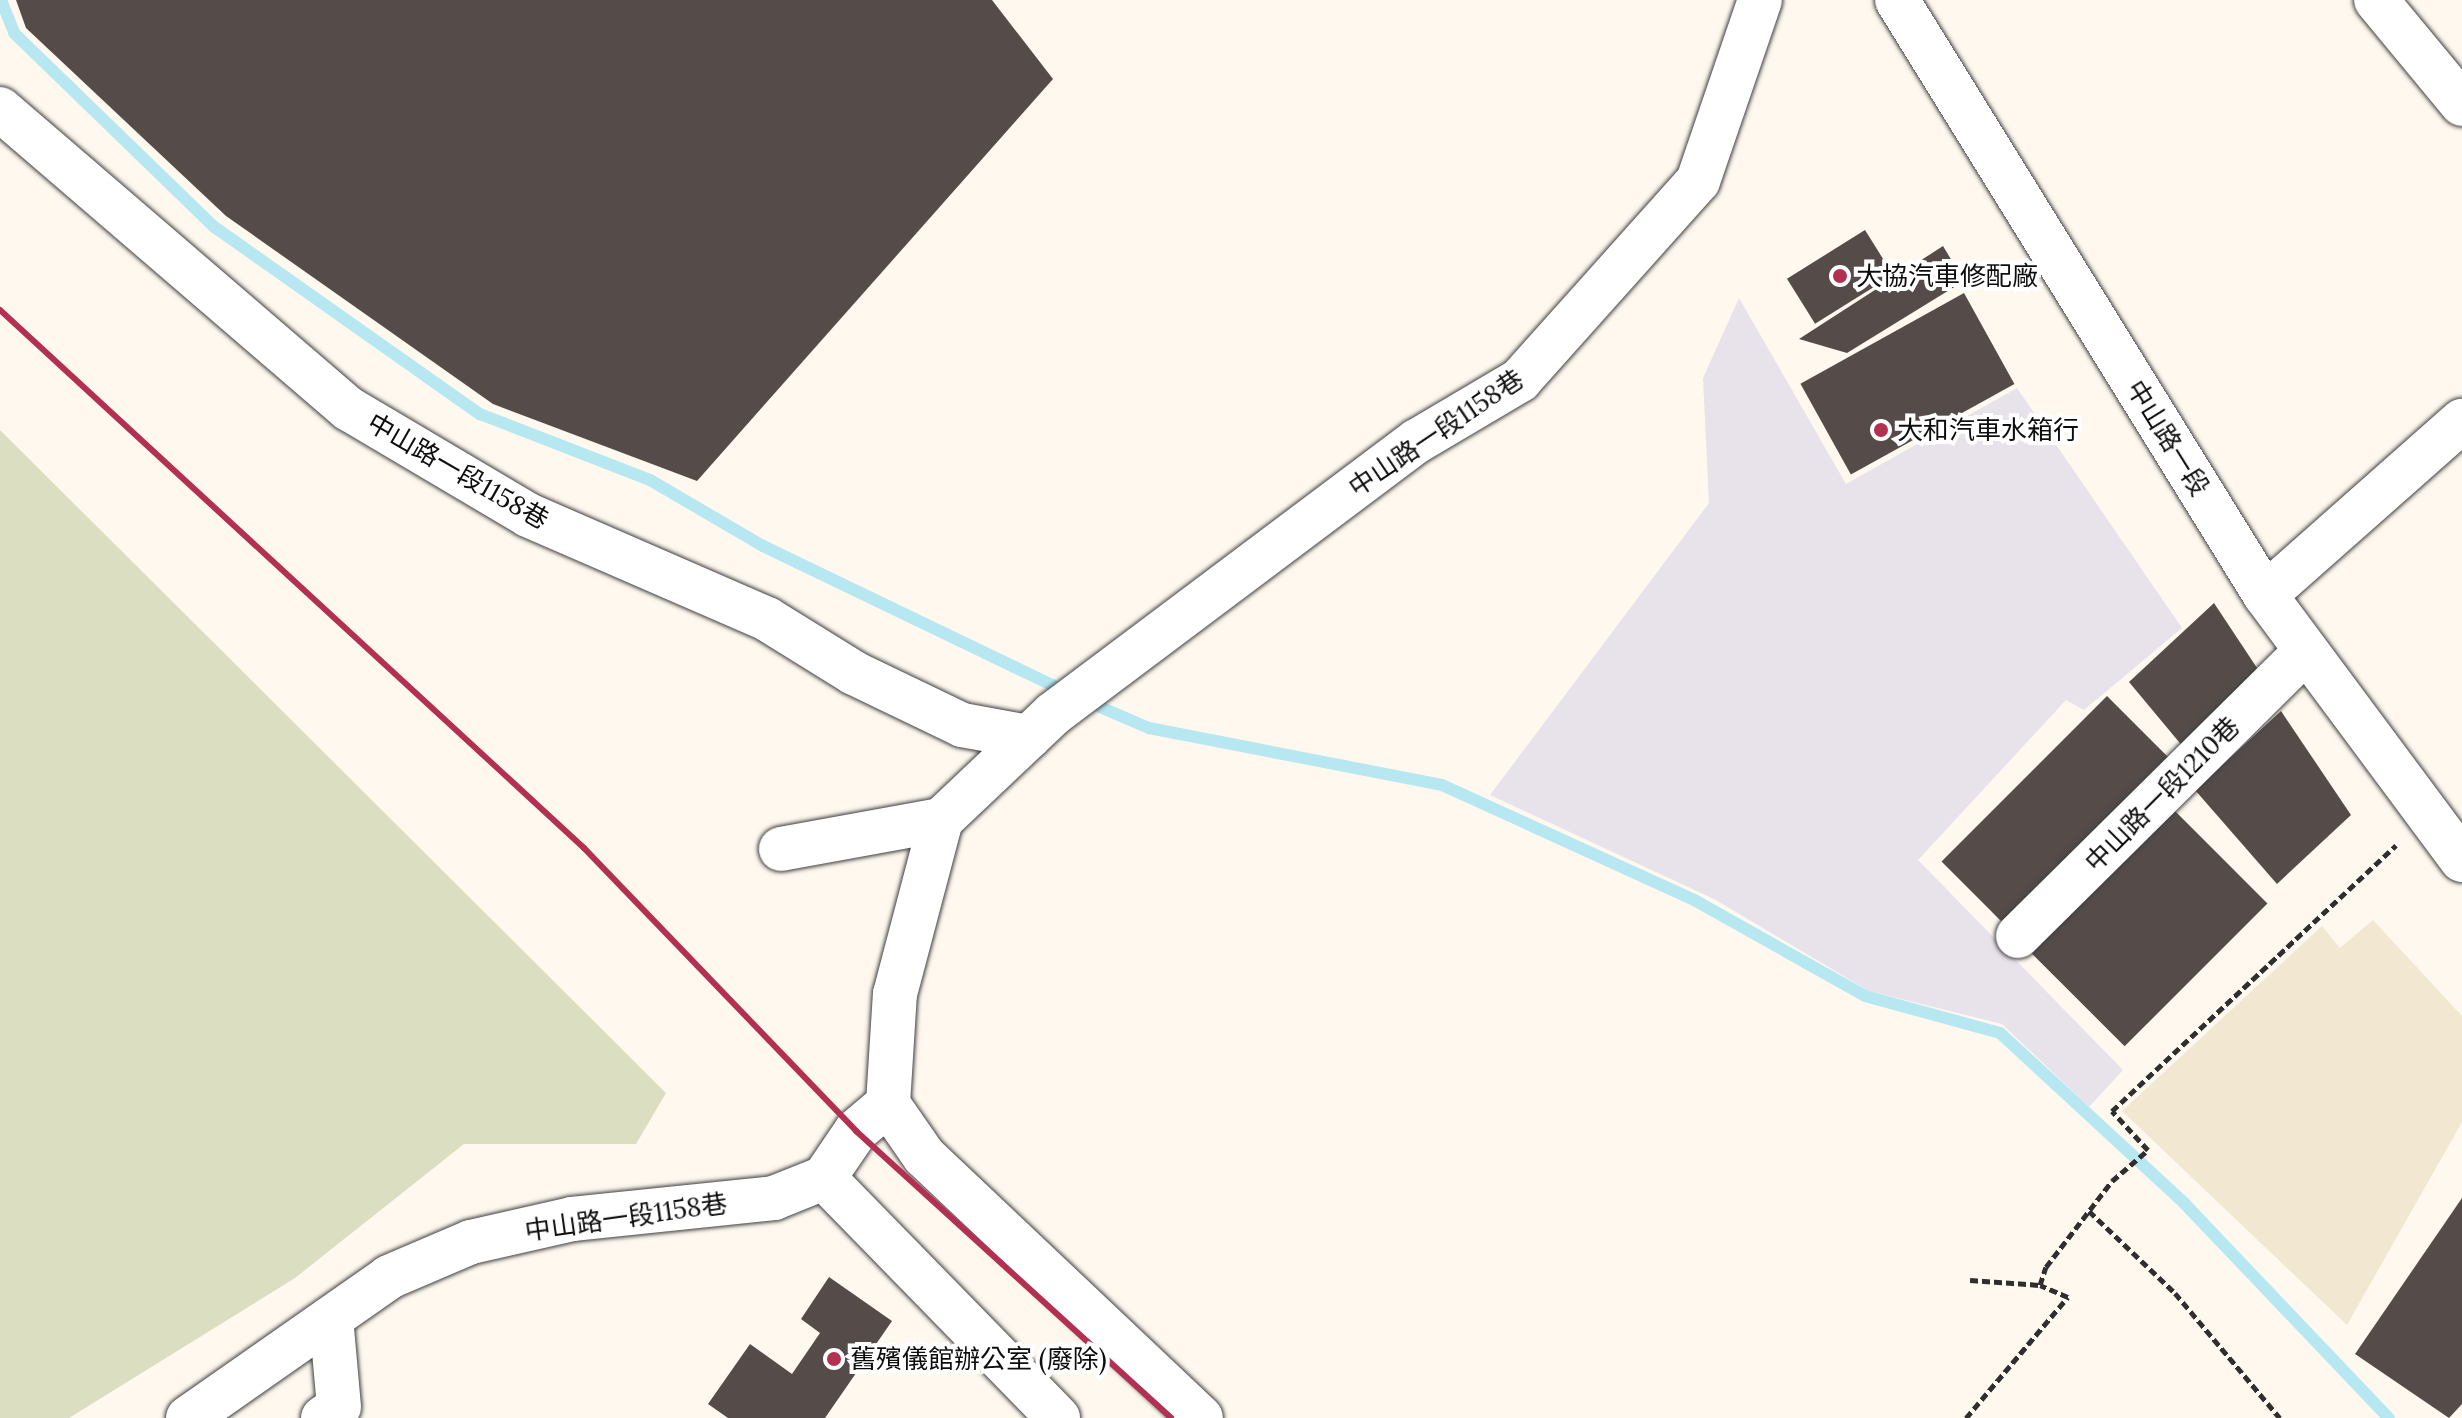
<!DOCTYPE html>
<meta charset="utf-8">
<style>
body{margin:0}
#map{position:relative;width:2462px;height:1418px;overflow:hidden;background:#fef8ef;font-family:Lora,"Noto Sans TC",serif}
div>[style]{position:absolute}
.industrial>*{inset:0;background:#e8e2eb}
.farmland>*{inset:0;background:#f2e8d1}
.cemetery>*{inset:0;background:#dbdec1}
.stream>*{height:12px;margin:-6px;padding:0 6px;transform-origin:6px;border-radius:6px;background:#b7e8f1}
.building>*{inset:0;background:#554c4a;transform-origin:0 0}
.path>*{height:5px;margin-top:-2.5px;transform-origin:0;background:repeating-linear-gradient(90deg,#2f2f2f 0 8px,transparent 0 12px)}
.roads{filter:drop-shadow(0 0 2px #404040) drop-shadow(0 0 2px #404040)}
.minor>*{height:44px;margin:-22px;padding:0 22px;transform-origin:22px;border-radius:22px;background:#fff}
.rail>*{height:6px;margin:-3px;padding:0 3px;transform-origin:3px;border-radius:3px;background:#b23152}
.dots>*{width:22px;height:22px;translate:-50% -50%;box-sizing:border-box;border:4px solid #fff;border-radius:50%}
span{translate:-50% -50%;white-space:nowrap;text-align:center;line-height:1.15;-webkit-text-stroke:8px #fff;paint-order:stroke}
.poi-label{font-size:26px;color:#0d0d0d}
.left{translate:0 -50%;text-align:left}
.street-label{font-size:26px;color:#0d0d0d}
</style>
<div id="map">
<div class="industrial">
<i style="clip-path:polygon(1739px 298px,1846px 484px,2017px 388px,2182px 628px,2084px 710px,2066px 700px,1918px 860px,2123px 1070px,2089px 1107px,2002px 1024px,1869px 991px,1714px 899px,1490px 795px,1709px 503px,1703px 378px)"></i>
</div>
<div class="farmland">
<i style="clip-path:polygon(2373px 920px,2462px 1016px,2462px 1122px,2347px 1325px,2122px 1111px,2322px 926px,2340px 948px)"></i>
</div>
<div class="cemetery">
<i style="clip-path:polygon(0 430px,666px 1093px,636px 1144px,464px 1144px,295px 1278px,69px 1418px,0 1418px)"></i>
</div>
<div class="stream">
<i style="left:1px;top:0;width:35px;rotate:68deg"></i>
<i style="left:14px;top:33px;width:277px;rotate:44.1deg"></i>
<i style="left:213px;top:226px;width:327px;rotate:35.2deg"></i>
<i style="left:480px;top:414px;width:182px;rotate:21.2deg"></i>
<i style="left:650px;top:480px;width:131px;rotate:30.3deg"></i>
<i style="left:763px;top:546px;width:336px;rotate:25.7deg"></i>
<i style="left:1086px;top:701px;width:69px;rotate:23.2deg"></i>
<i style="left:1149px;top:728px;width:298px;rotate:11deg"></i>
<i style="left:1442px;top:785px;width:279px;rotate:24.5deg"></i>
<i style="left:1696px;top:901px;width:194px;rotate:29.3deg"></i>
<i style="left:1865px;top:996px;width:140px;rotate:15.3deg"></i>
<i style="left:2000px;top:1033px;width:251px;rotate:42.7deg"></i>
<i style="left:2184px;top:1203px;width:297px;rotate:46.4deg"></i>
</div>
<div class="building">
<i style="clip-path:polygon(16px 0,992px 0,1053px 79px,697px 481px,493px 404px,226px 216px,26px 28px)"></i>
<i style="left:1865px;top:230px;width:53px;height:92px;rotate:58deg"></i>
<i style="clip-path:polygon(1943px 246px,1964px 281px,1847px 353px,1799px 339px)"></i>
<i style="left:1964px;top:293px;width:104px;height:187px;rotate:61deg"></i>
<i style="clip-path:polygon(2214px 603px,2267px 683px,2189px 754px,2129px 682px)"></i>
<i style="left:2107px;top:696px;width:101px;height:234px;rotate:45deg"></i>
<i style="clip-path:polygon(2281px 711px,2351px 815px,2277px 884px,2195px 790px)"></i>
<i style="left:2172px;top:808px;width:135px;height:202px;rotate:45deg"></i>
<i style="clip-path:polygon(2462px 1198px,2462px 1404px,2449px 1418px,2355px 1354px)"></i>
<i style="clip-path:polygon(829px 1277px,892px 1321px,825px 1418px,728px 1418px,708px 1404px,750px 1344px,792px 1374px,820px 1333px,801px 1319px)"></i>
</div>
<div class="path">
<i style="left:2089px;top:1211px;width:119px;rotate:43.6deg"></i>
<i style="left:2175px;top:1293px;width:163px;rotate:50deg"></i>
<i style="left:1970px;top:1280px;width:70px;rotate:4.1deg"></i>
<i style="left:1966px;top:1418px;width:158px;rotate:-49.9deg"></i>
<i style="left:2068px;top:1297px;width:30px;rotate:-157deg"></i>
<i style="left:2040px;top:1285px;width:19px;rotate:-72deg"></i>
<i style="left:2046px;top:1267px;width:108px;rotate:-52.5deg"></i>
<i style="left:2112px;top:1181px;width:48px;rotate:-40.7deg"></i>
<i style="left:2148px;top:1150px;width:53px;rotate:-132.7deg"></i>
<i style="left:2112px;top:1111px;width:389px;rotate:-43.1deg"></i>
</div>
<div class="roads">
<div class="minor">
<i style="left:1897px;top:0;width:700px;rotate:58.26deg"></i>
<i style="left:2265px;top:595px;width:330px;rotate:53.4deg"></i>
<i style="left:2376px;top:0;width:135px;rotate:50.4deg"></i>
<i style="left:0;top:109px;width:460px;rotate:40.7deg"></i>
<i style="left:349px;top:409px;width:208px;rotate:30.6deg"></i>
<i style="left:528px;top:515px;width:261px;rotate:23.5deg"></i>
<i style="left:767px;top:619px;width:102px;rotate:31.8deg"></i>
<i style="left:854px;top:673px;width:120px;rotate:25.7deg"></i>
<i style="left:962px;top:725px;width:68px;rotate:10.2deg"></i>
<i style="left:2265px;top:595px;width:263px;rotate:-41.5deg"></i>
<i style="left:781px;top:849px;width:163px;rotate:-10.3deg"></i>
<i style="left:2018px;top:936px;width:405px;rotate:-44.7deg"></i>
<i style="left:888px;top:1104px;width:63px;rotate:55.3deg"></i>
<i style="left:924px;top:1156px;width:381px;rotate:43.4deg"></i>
<i style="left:824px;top:1178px;width:335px;rotate:45.7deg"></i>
<i style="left:188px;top:1418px;width:246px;rotate:-35deg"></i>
<i style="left:389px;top:1277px;width:89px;rotate:-23.1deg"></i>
<i style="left:471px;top:1242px;width:104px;rotate:-12.8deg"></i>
<i style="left:572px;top:1219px;width:203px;rotate:-5.9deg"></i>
<i style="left:774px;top:1198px;width:54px;rotate:-21.8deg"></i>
<i style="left:824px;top:1178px;width:57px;rotate:-55.8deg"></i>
<i style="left:856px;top:1131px;width:42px;rotate:-40.2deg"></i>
<i style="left:888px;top:1104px;width:110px;rotate:-86.4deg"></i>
<i style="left:895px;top:994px;width:180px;rotate:-75.2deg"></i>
<i style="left:941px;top:820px;width:154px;rotate:-43.4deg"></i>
<i style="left:1053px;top:714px;width:455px;rotate:-36.9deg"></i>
<i style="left:1417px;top:441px;width:120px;rotate:-30.6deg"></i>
<i style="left:1520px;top:380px;width:267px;rotate:-48.2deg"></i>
<i style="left:1698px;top:181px;width:191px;rotate:-71.1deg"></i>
<i style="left:323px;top:1418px;width:19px;rotate:-35deg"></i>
<i style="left:339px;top:1407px;width:89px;rotate:-95.1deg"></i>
</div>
</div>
<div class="rail">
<i style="left:0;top:310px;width:794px;rotate:42.65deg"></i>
<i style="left:584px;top:848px;width:393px;rotate:46.1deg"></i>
<i style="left:856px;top:1131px;width:426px;rotate:42.3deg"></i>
</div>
<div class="dots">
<i style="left:1840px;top:276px;background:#b23152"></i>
<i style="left:1881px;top:430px;background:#b23152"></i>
<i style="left:834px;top:1359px;background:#b23152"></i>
</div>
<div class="poi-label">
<span class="left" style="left:1856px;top:276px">大協汽車修配廠</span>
<span class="left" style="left:1897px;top:430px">大和汽車水箱行</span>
<span class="left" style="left:850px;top:1359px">舊殯儀館辦公室 (廢除)</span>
</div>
<div class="street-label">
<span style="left:1436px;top:433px;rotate:-34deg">中山路一段1158巷</span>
<span style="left:2168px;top:438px;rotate:58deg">中山路一段</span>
<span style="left:458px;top:471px;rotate:30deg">中山路一段1158巷</span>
<span style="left:2162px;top:794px;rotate:-45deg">中山路一段1210巷</span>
<span style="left:626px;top:1217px;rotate:-8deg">中山路一段1158巷</span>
</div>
</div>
